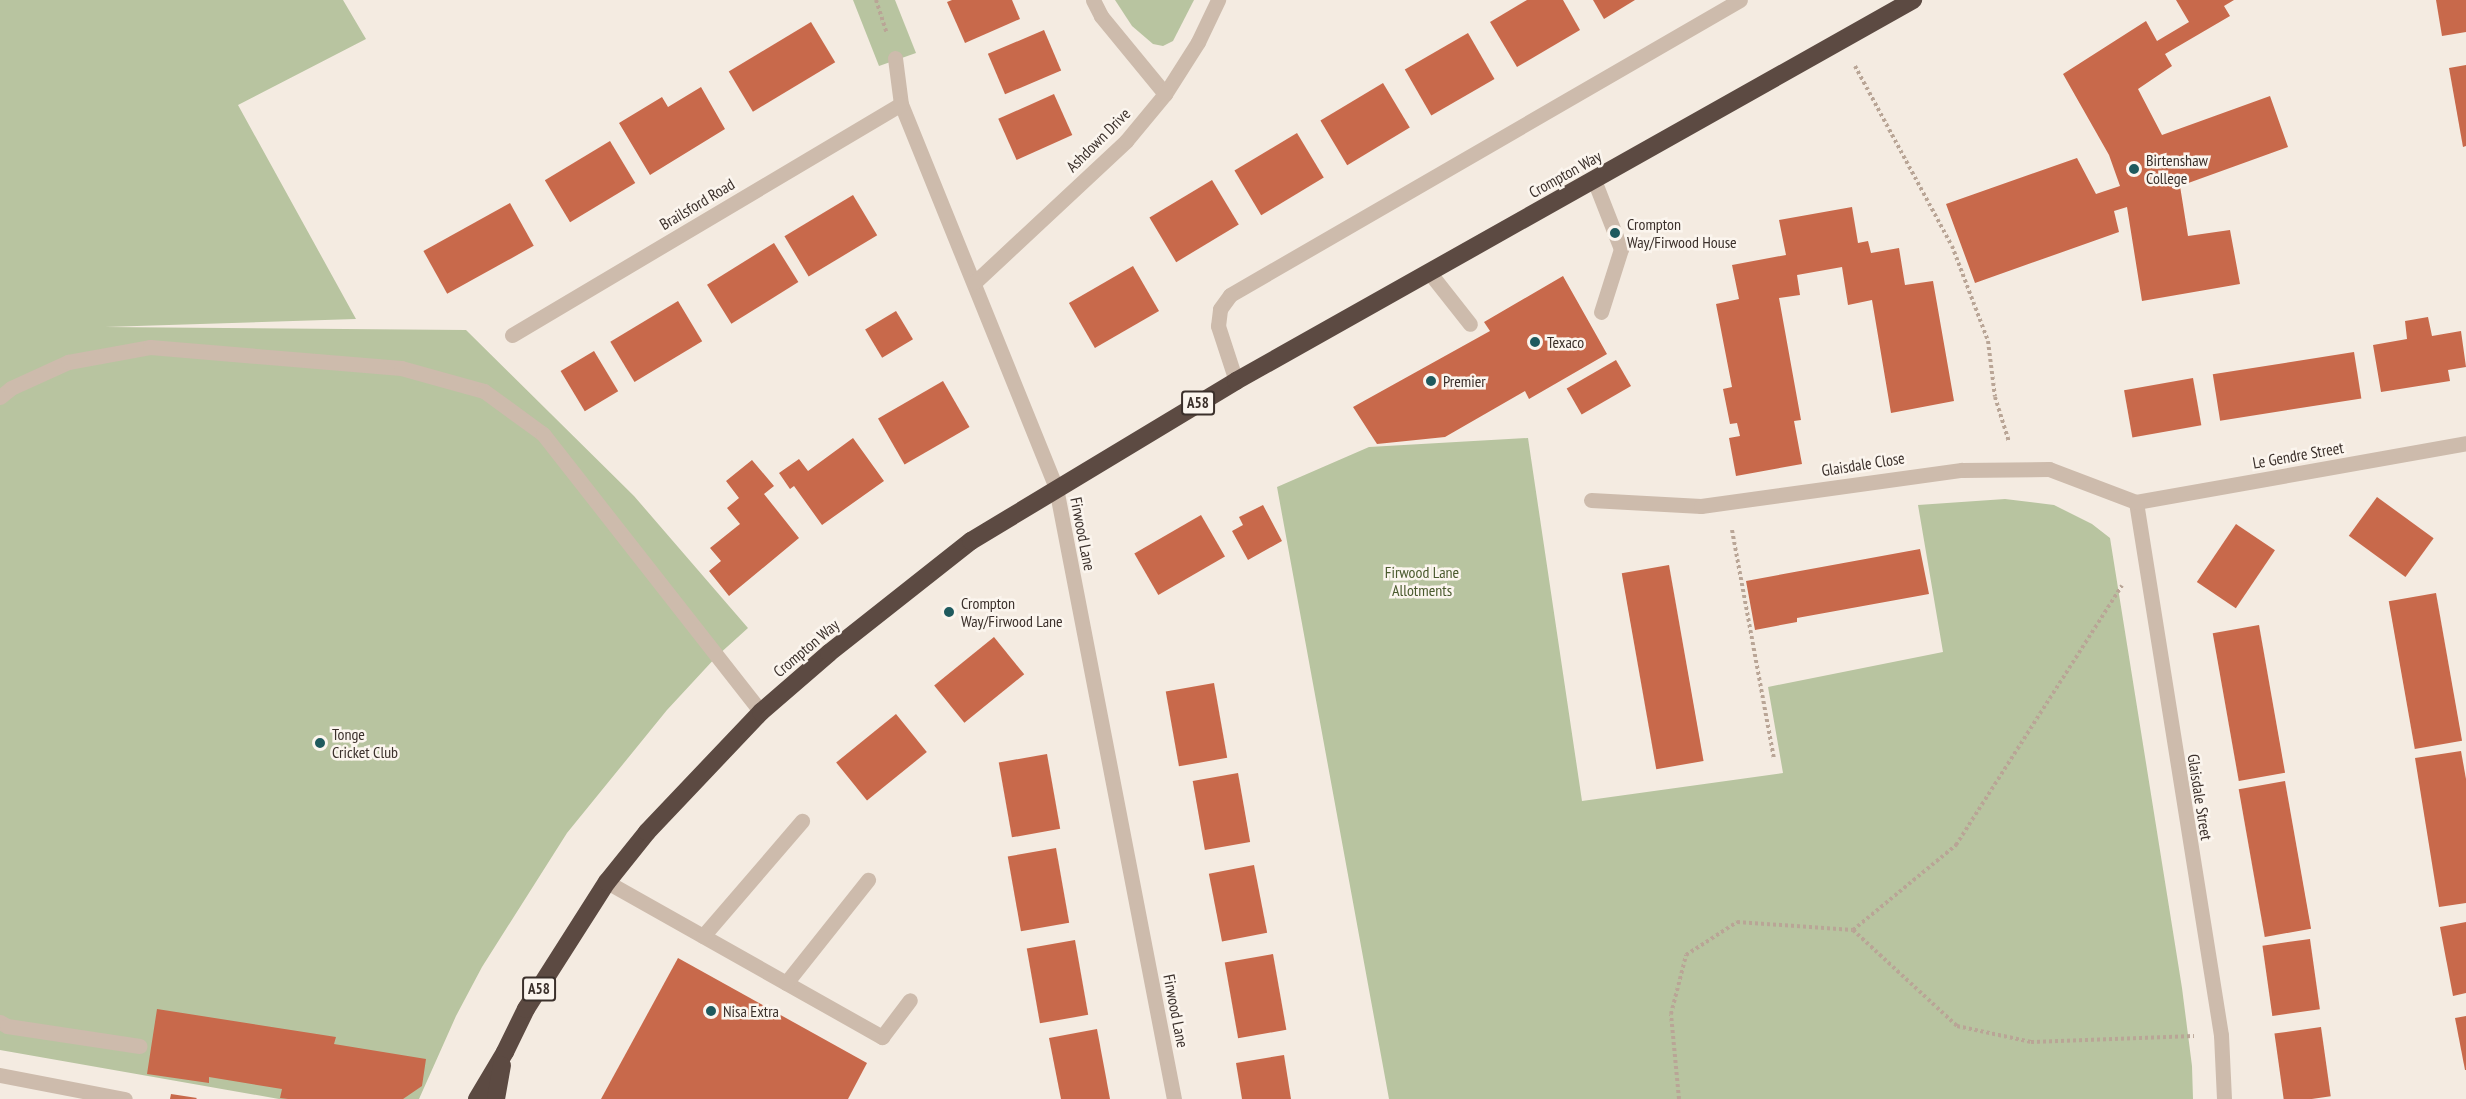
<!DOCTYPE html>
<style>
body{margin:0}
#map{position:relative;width:2466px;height:1099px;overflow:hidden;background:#f4ebe1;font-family:"PT Sans Narrow",sans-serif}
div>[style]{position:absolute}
.green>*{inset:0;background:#b8c4a0}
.building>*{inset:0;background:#c8694b;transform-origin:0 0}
.path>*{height:4px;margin-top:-2px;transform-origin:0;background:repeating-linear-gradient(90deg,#b9a596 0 3px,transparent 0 6px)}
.lane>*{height:15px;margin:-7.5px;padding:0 7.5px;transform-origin:7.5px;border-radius:7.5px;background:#cdbbac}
.street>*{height:15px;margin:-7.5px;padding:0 7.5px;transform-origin:7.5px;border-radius:7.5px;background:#cdbbac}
.highway>*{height:18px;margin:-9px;padding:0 9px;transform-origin:9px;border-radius:9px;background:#5c4a42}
.dots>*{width:16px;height:16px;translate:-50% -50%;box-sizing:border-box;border:3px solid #fbf5ee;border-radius:50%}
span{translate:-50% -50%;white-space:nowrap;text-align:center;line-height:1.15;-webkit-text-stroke:5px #fbf5ee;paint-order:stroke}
.shield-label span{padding:2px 4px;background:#fbf5ee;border:2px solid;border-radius:4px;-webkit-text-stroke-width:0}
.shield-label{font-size:15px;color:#3b302b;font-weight:700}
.street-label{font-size:16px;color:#3b302b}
.poi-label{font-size:16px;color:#3b302b}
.left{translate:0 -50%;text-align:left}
.park-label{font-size:16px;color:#4a5a2e}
</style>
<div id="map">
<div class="green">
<i style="clip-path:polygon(0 0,343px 0,366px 39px,238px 105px,356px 319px,105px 327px,466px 330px,634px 496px,748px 628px,717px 656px,667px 710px,567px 833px,482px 967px,456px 1016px,419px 1099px,279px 1099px,0 1050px)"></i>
<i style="clip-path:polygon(853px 0,895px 0,916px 53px,879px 66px)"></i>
<i style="clip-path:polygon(1115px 0,1194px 0,1173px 41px,1163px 46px,1153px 44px,1132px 26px)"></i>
<i style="clip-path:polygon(1528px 438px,1582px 801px,1783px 773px,1768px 687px,1943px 652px,1918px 505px,2005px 499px,2054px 505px,2092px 524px,2110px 538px,2182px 988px,2192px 1066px,2193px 1099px,1389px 1099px,1277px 487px,1369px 447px)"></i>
</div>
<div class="building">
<i style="clip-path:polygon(952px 0,1012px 0,1020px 19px,965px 43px,947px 2px)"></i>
<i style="clip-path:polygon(1527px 0,1563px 0,1580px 30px,1517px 67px,1490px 22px)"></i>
<i style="clip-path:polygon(1593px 0,1635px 0,1604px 19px)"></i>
<i style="clip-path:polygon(2176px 0,2234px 0,2224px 6px,2230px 16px,2165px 54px,2172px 66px,2138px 89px,2162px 135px,2270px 96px,2288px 147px,2180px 186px,2188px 236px,2230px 230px,2240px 284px,2142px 301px,2127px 207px,2114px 211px,2119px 232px,1975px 283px,1946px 204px,2077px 158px,2096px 194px,2120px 186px,2109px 155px,2063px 74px,2146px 21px,2157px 41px,2189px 22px)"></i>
<i style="clip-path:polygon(2436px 0,2466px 0,2466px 32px,2442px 36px)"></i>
<i style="left:811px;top:22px;width:47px;height:96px;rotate:59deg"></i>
<i style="left:1044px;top:30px;width:44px;height:61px;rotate:67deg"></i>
<i style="left:1468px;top:33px;width:53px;height:73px;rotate:60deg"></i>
<i style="clip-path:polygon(2466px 65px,2466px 146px,2463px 147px,2449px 68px)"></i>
<i style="left:1383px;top:83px;width:52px;height:73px;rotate:59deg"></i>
<i style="clip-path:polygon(701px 87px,725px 129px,650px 175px,619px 123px,662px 97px,668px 107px)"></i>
<i style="left:1054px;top:94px;width:45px;height:61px;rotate:66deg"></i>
<i style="left:1297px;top:133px;width:52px;height:73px;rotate:59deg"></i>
<i style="left:610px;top:141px;width:49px;height:76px;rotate:59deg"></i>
<i style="left:1212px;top:180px;width:52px;height:73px;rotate:59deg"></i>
<i style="left:853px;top:195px;width:47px;height:80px;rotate:59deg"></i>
<i style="left:510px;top:203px;width:49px;height:99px;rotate:61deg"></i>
<i style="clip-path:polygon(1852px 207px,1858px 243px,1868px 241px,1871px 253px,1899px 248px,1905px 285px,1933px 281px,1954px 401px,1891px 413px,1872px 300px,1848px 305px,1842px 267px,1797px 275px,1800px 295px,1779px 298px,1801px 420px,1794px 421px,1802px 464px,1736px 476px,1729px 438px,1740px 436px,1737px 423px,1730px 424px,1723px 389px,1732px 387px,1716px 304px,1739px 299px,1732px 265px,1786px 255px,1779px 220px)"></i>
<i style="left:774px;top:243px;width:46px;height:79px;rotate:58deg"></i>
<i style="left:1133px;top:266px;width:52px;height:74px;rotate:60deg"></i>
<i style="clip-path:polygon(1563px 276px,1607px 354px,1529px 399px,1525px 391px,1445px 437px,1377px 444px,1353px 407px,1490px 331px,1484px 322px)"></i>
<i style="left:678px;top:301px;width:47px;height:79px;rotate:59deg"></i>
<i style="left:896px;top:311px;width:33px;height:36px;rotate:59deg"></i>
<i style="clip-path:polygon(2428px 317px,2432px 336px,2461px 331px,2466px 367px,2448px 370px,2450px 381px,2381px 392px,2373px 345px,2407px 339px,2405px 321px)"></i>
<i style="left:594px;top:351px;width:47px;height:39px;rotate:59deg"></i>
<i style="left:2354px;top:352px;width:47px;height:143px;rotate:81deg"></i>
<i style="left:1616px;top:360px;width:30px;height:57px;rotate:60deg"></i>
<i style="left:2193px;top:378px;width:48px;height:70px;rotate:80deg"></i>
<i style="left:943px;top:381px;width:53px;height:75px;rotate:60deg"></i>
<i style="clip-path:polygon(853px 438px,884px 481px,822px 525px,794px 486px,790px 489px,779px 473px,799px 459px,808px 471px)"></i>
<i style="clip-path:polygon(752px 460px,774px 486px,764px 494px,799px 538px,729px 596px,709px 571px,721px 561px,710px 548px,740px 524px,727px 508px,739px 498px,726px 481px)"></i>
<i style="left:2377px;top:497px;width:70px;height:48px;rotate:36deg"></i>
<i style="clip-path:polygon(1263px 505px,1282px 541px,1248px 560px,1232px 531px,1243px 525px,1239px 517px)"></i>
<i style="left:1201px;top:515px;width:48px;height:77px;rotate:60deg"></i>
<i style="left:2236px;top:524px;width:47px;height:70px;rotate:34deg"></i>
<i style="clip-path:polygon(1920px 549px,1929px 594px,1797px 618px,1797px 622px,1755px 630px,1746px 581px)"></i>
<i style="left:1669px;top:565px;width:199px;height:48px;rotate:80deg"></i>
<i style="left:2436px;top:593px;width:150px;height:48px;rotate:80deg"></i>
<i style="left:2259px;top:625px;width:150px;height:47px;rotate:80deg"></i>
<i style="left:994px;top:637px;width:48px;height:77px;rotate:51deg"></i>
<i style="left:1214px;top:683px;width:76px;height:49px;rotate:80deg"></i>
<i style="left:896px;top:714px;width:49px;height:77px;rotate:51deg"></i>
<i style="clip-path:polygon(2461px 751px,2466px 779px,2466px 903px,2439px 907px,2415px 758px)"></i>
<i style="left:1047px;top:754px;width:76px;height:49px;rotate:80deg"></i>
<i style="left:1238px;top:773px;width:70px;height:46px;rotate:80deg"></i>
<i style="left:2285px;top:781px;width:150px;height:47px;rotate:80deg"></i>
<i style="left:1056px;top:848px;width:76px;height:49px;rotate:80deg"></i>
<i style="left:1254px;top:865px;width:69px;height:46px;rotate:79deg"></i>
<i style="clip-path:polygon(2466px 922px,2466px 993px,2453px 996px,2440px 927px)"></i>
<i style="left:2310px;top:939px;width:71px;height:48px;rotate:82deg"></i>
<i style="left:1075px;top:940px;width:76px;height:49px;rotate:80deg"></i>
<i style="left:1273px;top:954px;width:77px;height:49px;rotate:80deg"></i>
<i style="clip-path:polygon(678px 958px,867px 1063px,848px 1099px,601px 1099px)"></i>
<i style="clip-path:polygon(157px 1009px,336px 1037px,334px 1044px,426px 1059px,422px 1086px,403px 1099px,288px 1099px,280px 1098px,282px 1089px,209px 1077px,209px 1083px,147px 1074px)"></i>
<i style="clip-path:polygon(2466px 1016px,2466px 1070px,2465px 1070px,2455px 1018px)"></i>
<i style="left:2321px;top:1027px;width:70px;height:47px;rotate:82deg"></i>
<i style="clip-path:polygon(1097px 1029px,1110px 1099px,1061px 1099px,1049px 1038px)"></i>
<i style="clip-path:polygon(1284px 1055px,1291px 1099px,1242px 1099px,1236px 1063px)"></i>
<i style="clip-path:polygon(171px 1094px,197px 1098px,196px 1099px,170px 1099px)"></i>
</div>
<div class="path">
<i style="left:876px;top:0;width:35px;rotate:72deg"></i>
<i style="left:1855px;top:66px;width:204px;rotate:61.7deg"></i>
<i style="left:1952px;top:246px;width:102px;rotate:69.2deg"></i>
<i style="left:1988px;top:341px;width:56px;rotate:82.9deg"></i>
<i style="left:1995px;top:397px;width:47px;rotate:72.7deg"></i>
<i style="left:1732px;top:530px;width:233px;rotate:79.6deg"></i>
<i style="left:1853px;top:930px;width:142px;rotate:42.7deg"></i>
<i style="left:1957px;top:1026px;width:76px;rotate:12.2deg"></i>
<i style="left:2031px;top:1042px;width:163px;rotate:-2.1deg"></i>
<i style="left:1679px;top:1099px;width:85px;rotate:-95.4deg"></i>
<i style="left:1671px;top:1014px;width:61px;rotate:-75.7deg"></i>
<i style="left:1686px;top:955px;width:61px;rotate:-32.9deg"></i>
<i style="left:1737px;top:922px;width:116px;rotate:3.9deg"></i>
<i style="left:1853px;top:930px;width:134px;rotate:-39.5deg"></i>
<i style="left:1956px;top:845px;width:308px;rotate:-57.4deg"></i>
</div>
<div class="lane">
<i style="left:1594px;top:180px;width:74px;rotate:68.6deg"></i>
<i style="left:1621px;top:249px;width:66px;rotate:107.6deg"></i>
<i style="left:1429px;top:272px;width:66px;rotate:51.7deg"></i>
<i style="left:1236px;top:381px;width:58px;rotate:-108.1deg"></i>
<i style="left:1218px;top:326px;width:17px;rotate:-83deg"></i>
<i style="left:1220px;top:309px;width:17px;rotate:-54deg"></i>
<i style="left:1230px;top:295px;width:589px;rotate:-30.05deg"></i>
<i style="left:0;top:397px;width:14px;rotate:-39deg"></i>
<i style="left:11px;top:388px;width:63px;rotate:-24.5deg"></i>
<i style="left:68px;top:362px;width:83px;rotate:-10.4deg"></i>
<i style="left:150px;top:347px;width:252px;rotate:4.8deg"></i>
<i style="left:401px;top:368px;width:86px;rotate:15.5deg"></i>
<i style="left:484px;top:391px;width:73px;rotate:36.1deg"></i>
<i style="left:543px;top:434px;width:353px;rotate:51.9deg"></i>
<i style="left:607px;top:882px;width:316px;rotate:29.4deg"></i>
<i style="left:882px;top:1037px;width:46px;rotate:-52.9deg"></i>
<i style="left:703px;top:936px;width:152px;rotate:-49.3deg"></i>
<i style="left:786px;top:983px;width:132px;rotate:-51.5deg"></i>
<i style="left:0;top:1022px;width:8px;rotate:30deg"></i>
<i style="left:7px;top:1026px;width:134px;rotate:8.6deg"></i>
<i style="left:0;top:1075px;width:127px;rotate:10.9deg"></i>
</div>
<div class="street">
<i style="left:1093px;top:0;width:18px;rotate:63deg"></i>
<i style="left:1101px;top:16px;width:101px;rotate:50.6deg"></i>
<i style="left:895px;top:58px;width:46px;rotate:82.6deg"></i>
<i style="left:901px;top:104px;width:414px;rotate:68deg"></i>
<i style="left:1056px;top:488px;width:622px;rotate:79.07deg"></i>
<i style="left:975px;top:282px;width:207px;rotate:-43deg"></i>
<i style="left:1126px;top:141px;width:61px;rotate:-50.3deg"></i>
<i style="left:1165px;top:94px;width:62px;rotate:-57.6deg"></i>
<i style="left:1198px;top:42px;width:47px;rotate:-64.5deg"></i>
<i style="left:512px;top:335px;width:452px;rotate:-30.7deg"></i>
<i style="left:1591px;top:500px;width:110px;rotate:3.1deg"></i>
<i style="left:1701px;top:506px;width:263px;rotate:-7.9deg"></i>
<i style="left:1962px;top:470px;width:87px;rotate:-0.7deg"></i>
<i style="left:2049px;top:469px;width:93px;rotate:20.8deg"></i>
<i style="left:2136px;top:502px;width:540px;rotate:80.94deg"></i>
<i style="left:2221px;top:1035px;width:64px;rotate:87.3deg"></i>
<i style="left:2136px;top:502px;width:335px;rotate:-10.1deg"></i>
</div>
<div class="highway">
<i style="left:477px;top:1099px;width:55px;rotate:-59.2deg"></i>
<i style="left:505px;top:1052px;width:48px;rotate:-64deg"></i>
<i style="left:526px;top:1009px;width:151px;rotate:-57.5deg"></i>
<i style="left:607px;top:882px;width:64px;rotate:-51.3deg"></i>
<i style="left:647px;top:832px;width:166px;rotate:-46.5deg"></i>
<i style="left:761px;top:712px;width:90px;rotate:-40.9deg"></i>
<i style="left:829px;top:653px;width:181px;rotate:-38.3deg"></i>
<i style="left:971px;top:541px;width:310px;rotate:-31.1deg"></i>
<i style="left:1236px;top:381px;width:777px;rotate:-29.37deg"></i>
<i style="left:496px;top:1099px;width:34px;rotate:-80deg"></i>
</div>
<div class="dots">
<i style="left:2134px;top:169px;background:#1f5a5e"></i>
<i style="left:1615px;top:233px;background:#1f5a5e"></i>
<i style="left:1535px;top:342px;background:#1f5a5e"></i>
<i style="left:1431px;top:381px;background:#1f5a5e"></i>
<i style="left:949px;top:612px;background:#1f5a5e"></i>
<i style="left:320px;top:743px;background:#1f5a5e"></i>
<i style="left:711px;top:1011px;background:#1f5a5e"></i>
</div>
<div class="shield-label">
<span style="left:1198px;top:403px">A58</span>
<span style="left:539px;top:989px">A58</span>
</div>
<div class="street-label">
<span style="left:1098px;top:140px;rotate:-45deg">Ashdown Drive</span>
<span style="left:1565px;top:174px;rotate:-29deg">Crompton Way</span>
<span style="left:697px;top:204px;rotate:-31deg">Brailsford Road</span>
<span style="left:2298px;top:455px;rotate:-10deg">Le Gendre Street</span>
<span style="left:1863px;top:464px;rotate:-9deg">Glaisdale Close</span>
<span style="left:1083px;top:534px;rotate:79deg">Firwood Lane</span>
<span style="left:806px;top:648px;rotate:-40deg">Crompton Way</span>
<span style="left:2200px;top:797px;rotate:81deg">Glaisdale Street</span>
<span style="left:1176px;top:1011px;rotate:79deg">Firwood Lane</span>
</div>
<div class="poi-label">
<span class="left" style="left:2146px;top:169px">Birtenshaw<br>College</span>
<span class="left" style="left:1627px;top:233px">Crompton<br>Way/Firwood House</span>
<span class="left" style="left:1547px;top:342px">Texaco</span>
<span class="left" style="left:1443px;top:381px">Premier</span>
<span class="left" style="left:961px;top:612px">Crompton<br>Way/Firwood Lane</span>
<span class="left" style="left:332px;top:743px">Tonge<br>Cricket Club</span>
<span class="left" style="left:723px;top:1011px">Nisa Extra</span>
</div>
<div class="park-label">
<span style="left:1422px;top:581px">Firwood Lane<br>Allotments</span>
</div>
</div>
